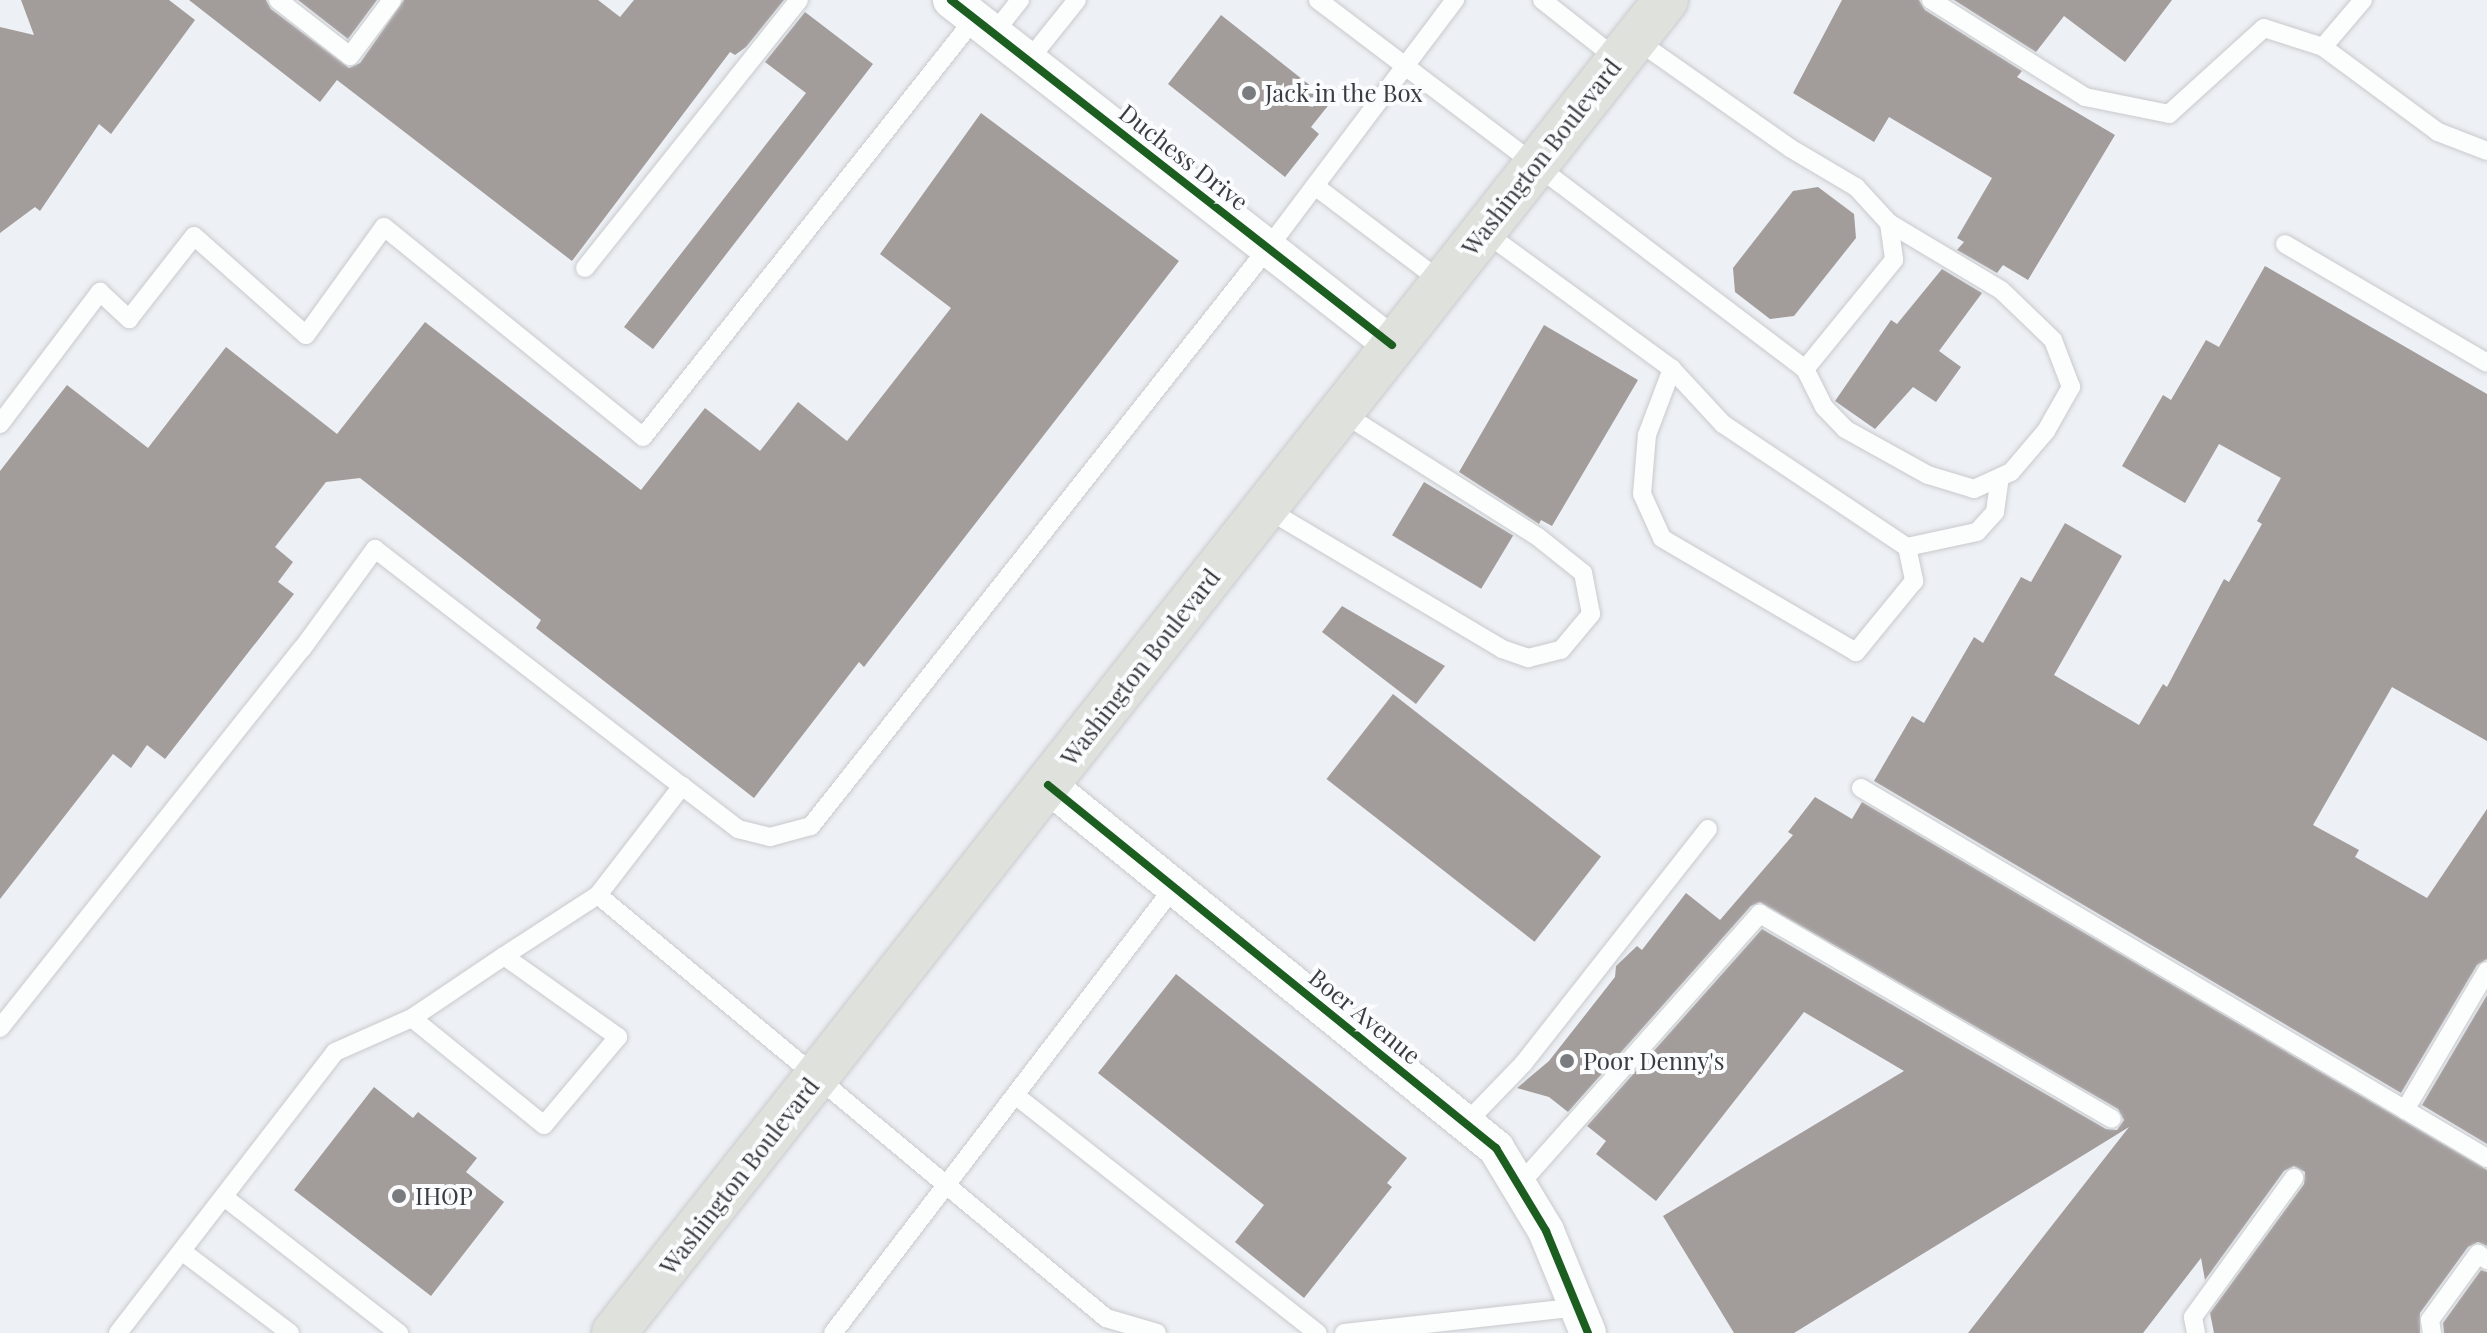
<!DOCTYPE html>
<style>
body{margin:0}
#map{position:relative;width:2487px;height:1333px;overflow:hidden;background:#edf0f4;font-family:"Playfair Display",serif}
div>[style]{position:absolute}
.building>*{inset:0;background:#a29c9b;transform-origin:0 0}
.roads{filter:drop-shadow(0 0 2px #c8cacd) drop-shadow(0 0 2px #c8cacd)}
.service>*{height:18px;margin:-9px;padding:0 9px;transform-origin:9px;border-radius:9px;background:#fcfdfd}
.minor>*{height:36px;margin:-18px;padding:0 18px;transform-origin:18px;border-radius:18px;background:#fcfdfd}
.primary>*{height:44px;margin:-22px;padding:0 22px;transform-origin:22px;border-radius:22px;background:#dfe1dc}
.cycleway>*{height:8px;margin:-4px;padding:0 4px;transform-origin:4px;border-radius:4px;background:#1b5e20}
.dots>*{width:22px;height:22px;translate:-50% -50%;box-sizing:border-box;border:4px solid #fbfcfd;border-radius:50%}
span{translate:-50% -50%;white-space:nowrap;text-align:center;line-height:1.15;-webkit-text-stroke:8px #fbfcfd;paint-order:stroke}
.poi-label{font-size:24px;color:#3a3c40}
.left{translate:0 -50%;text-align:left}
.street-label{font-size:24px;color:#3a3c40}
</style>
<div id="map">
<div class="building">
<i style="clip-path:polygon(21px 0,169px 0,195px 20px,111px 134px,99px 124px,40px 211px,35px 207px,0 233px,0 27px,34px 35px)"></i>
<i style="clip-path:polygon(189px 0,266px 0,271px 9px,349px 68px,360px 63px,404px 0,598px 0,620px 17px,634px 0,784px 0,746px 47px,735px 55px,730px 52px,572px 261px,337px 80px,320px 102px)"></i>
<i style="clip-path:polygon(298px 0,377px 0,348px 39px)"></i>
<i style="clip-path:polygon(1842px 0,1919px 0,1925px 10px,2022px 71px,2017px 77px,2115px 135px,2028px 280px,2003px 265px,1997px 273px,1957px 250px,1964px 242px,1957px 238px,1992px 178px,1889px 117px,1874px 142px,1793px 93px)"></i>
<i style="clip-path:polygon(1954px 0,2172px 0,2125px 62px,2064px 16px,2036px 52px)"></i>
<i style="clip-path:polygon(805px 12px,873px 64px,653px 349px,624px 327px,806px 93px,765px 62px)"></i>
<i style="clip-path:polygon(1221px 15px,1331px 102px,1311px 127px,1319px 134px,1285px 177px,1168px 84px)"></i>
<i style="clip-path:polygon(981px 113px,1179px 261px,864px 667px,859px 662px,754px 798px,536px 628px,541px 620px,360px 478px,326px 482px,275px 547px,293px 562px,278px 582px,294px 594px,165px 759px,147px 745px,131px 768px,113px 754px,0 899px,0 471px,67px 385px,148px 448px,226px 347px,337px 434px,425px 322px,641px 490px,705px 408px,760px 451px,798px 402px,847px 441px,951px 308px,880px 254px)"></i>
<i style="clip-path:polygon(1818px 187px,1854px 214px,1856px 238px,1794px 316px,1770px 319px,1735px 292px,1733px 268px,1793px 191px)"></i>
<i style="clip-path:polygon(2265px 266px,2487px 394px,2487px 741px,2392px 687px,2313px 825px,2359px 850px,2355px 857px,2427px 898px,2487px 809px,2487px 959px,2477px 965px,2401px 1093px,1874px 781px,1912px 716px,1924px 723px,1974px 637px,1983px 643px,2021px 577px,2031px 582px,2065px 523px,2122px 556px,2054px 675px,2139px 725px,2163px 684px,2167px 687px,2224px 579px,2229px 582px,2262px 524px,2257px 521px,2281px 478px,2219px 444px,2185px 503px,2122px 466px,2163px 395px,2171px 400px,2206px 340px,2219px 347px)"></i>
<i style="clip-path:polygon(1942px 269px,1982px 293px,1939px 351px,1961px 367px,1936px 402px,1913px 387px,1875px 429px,1835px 401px,1891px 320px,1897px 324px)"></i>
<i style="clip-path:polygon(1544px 325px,1638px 380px,1552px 526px,1541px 520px,1539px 524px,1459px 472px)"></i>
<i style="left:1424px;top:482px;width:104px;height:62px;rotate:31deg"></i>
<i style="clip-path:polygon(1342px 606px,1445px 666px,1416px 704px,1322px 632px)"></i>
<i style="left:1393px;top:694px;width:264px;height:108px;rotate:38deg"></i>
<i style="clip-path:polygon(1815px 797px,1852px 819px,1862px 802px,2487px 1170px,2487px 1246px,2478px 1242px,2468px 1247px,2420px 1313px,2420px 1333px,2214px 1333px,2210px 1313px,2304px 1184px,2305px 1172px,2294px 1166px,2284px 1171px,2205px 1280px,2201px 1258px,2143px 1333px,1968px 1333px,2129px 1127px,1794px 1333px,1734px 1333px,1663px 1216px,1904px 1071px,1804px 1012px,1656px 1201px,1596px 1154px,1606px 1141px,1587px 1126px,1762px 929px,2106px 1129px,2117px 1130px,2124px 1120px,2118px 1109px,1760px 902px,1751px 906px,1568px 1112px,1549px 1097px,1517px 1088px,1549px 1061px,1615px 977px,1616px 966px,1637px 946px,1642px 950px,1686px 893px,1720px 920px,1793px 835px,1788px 832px)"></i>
<i style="clip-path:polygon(1176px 974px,1407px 1158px,1387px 1183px,1392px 1187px,1304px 1298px,1235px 1242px,1264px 1205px,1098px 1073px)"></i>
<i style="clip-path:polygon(2487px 995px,2487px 1144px,2422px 1105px)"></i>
<i style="clip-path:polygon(374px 1087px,413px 1118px,418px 1112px,477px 1158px,466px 1172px,504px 1202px,431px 1296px,294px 1190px)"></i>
<i style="clip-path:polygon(2481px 1270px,2487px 1272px,2487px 1333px,2444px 1333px,2443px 1323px)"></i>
</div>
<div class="roads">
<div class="service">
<i style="left:278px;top:0;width:91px;rotate:37.9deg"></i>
<i style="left:350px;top:56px;width:70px;rotate:-53.1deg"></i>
<i style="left:1318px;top:0;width:611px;rotate:37.15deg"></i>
<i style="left:1805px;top:369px;width:42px;rotate:63.4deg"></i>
<i style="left:1824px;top:407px;width:30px;rotate:46deg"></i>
<i style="left:1845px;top:429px;width:95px;rotate:29deg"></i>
<i style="left:1928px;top:475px;width:48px;rotate:16.9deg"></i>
<i style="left:1974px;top:489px;width:41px;rotate:-24.7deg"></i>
<i style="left:2011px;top:472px;width:54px;rotate:-49.5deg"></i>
<i style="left:2046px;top:431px;width:51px;rotate:-60.4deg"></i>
<i style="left:2071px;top:387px;width:50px;rotate:-111deg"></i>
<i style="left:2053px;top:340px;width:72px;rotate:-136.1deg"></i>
<i style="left:2001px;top:290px;width:131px;rotate:-149.1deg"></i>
<i style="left:1542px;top:0;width:95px;rotate:38.2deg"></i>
<i style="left:1931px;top:0;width:182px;rotate:32.2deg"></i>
<i style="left:2085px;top:97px;width:86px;rotate:11.4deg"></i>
<i style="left:2169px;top:114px;width:128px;rotate:-42.2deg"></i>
<i style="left:2264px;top:28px;width:62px;rotate:17.9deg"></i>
<i style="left:2363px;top:0;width:62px;rotate:130.4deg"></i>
<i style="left:2323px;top:47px;width:143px;rotate:36.5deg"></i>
<i style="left:2438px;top:132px;width:53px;rotate:21.2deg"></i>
<i style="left:994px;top:33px;width:42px;rotate:-51.8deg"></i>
<i style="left:1635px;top:39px;width:189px;rotate:35.1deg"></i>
<i style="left:1790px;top:148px;width:77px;rotate:30.6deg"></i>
<i style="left:1856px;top:187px;width:49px;rotate:47.5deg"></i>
<i style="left:1889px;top:223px;width:37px;rotate:82deg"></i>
<i style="left:1894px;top:260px;width:141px;rotate:129.2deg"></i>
<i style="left:1028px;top:61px;width:78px;rotate:-51.2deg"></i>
<i style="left:1315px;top:186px;width:159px;rotate:37.1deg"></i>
<i style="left:1483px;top:231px;width:234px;rotate:36.1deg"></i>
<i style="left:1672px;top:369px;width:75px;rotate:47.2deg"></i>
<i style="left:1723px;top:424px;width:221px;rotate:33.8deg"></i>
<i style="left:1907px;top:547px;width:35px;rotate:78deg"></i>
<i style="left:1914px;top:581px;width:92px;rotate:129.2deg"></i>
<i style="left:1856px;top:652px;width:225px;rotate:-149.6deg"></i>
<i style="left:1662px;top:538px;width:48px;rotate:-114.4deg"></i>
<i style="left:1642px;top:494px;width:59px;rotate:-85.2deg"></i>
<i style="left:1647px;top:435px;width:71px;rotate:-69.3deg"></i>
<i style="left:2285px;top:244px;width:234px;rotate:30.5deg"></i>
<i style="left:585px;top:268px;width:343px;rotate:-51.4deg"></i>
<i style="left:0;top:424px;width:166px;rotate:-52.9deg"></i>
<i style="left:100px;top:292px;width:40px;rotate:43deg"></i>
<i style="left:129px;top:319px;width:105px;rotate:-51.9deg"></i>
<i style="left:194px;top:236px;width:149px;rotate:41.5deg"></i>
<i style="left:306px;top:335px;width:133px;rotate:-54.2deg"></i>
<i style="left:384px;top:227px;width:333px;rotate:39deg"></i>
<i style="left:643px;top:437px;width:535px;rotate:-51.61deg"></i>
<i style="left:1265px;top:508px;width:276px;rotate:30.7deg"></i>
<i style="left:1502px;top:649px;width:28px;rotate:19deg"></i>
<i style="left:1528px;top:658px;width:34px;rotate:-14deg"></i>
<i style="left:1561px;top:650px;width:47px;rotate:-50.2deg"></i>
<i style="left:1591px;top:614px;width:42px;rotate:-101deg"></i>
<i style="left:1583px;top:573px;width:58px;rotate:-141.3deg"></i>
<i style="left:1538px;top:537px;width:233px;rotate:-147.6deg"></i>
<i style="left:1907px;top:547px;width:72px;rotate:-12.1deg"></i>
<i style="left:1977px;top:532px;width:27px;rotate:-48deg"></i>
<i style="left:1995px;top:512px;width:35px;rotate:-82deg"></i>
<i style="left:1861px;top:788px;width:727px;rotate:30.59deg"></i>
<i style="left:598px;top:895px;width:661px;rotate:39.78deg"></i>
<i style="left:1106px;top:1318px;width:53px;rotate:16.4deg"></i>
<i style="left:504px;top:956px;width:140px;rotate:35.4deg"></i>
<i style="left:618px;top:1037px;width:115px;rotate:130.1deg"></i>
<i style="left:544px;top:1125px;width:170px;rotate:-141deg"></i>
<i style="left:412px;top:1018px;width:111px;rotate:-34deg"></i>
<i style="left:504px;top:956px;width:112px;rotate:-33deg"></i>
<i style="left:598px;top:895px;width:138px;rotate:-52.4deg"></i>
<i style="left:682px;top:786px;width:71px;rotate:37.5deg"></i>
<i style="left:738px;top:829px;width:33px;rotate:14deg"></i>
<i style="left:770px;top:837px;width:42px;rotate:-15deg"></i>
<i style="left:811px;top:826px;width:737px;rotate:-51.67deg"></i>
<i style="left:1268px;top:248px;width:311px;rotate:-53deg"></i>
<i style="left:0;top:1028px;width:485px;rotate:-51.5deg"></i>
<i style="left:302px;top:649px;width:124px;rotate:-53.9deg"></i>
<i style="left:375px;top:549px;width:388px;rotate:37.7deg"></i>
<i style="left:1015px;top:1095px;width:385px;rotate:38.2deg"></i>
<i style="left:2405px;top:1110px;width:161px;rotate:-59.5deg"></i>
<i style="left:1466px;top:1123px;width:82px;rotate:-46deg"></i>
<i style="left:1523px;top:1064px;width:299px;rotate:-51.8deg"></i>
<i style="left:1519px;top:1185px;width:363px;rotate:-48.4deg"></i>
<i style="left:1760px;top:914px;width:407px;rotate:30.2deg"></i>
<i style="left:224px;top:1197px;width:222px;rotate:37.9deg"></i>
<i style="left:183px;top:1252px;width:134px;rotate:37.1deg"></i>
<i style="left:118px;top:1333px;width:355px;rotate:-52.3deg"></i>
<i style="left:335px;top:1052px;width:84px;rotate:-23.8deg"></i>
<i style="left:833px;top:1333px;width:561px;rotate:-52.6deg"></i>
<i style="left:1344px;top:1333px;width:236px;rotate:-6.3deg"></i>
<i style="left:2196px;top:1333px;width:16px;rotate:-101deg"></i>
<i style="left:2193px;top:1317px;width:172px;rotate:-54deg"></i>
<i style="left:2432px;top:1333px;width:13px;rotate:-99deg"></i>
<i style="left:2430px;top:1320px;width:82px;rotate:-54deg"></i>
<i style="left:2478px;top:1254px;width:11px;rotate:34deg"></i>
</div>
<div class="minor">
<i style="left:951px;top:0;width:560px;rotate:38.04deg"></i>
<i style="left:1048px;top:785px;width:577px;rotate:39.02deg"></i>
<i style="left:1496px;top:1148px;width:97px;rotate:58.9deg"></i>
<i style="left:1546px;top:1231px;width:110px;rotate:67.6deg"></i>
</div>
<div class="primary">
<i style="left:614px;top:1333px;width:1698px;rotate:-51.72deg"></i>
</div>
</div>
<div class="cycleway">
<i style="left:951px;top:0;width:560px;rotate:38.04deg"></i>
<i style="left:1048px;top:785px;width:577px;rotate:39.02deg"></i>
<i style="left:1496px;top:1148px;width:97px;rotate:58.9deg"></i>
<i style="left:1546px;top:1231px;width:110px;rotate:67.6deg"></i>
</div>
<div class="dots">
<i style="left:1249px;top:93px;background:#797b7f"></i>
<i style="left:1567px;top:1061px;background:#797b7f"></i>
<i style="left:399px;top:1196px;background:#797b7f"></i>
</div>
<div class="poi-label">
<span class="left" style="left:1265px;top:93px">Jack in the Box</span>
<span class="left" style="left:1583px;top:1061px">Poor Denny's</span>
<span class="left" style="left:415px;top:1196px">IHOP</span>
</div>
<div class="street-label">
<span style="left:1184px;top:157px;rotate:38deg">Duchess Drive</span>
<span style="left:1541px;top:157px;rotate:-52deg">Washington Boulevard</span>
<span style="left:1140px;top:667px;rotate:-52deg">Washington Boulevard</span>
<span style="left:1365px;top:1016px;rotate:39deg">Boer Avenue</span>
<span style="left:739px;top:1176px;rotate:-52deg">Washington Boulevard</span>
</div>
</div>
